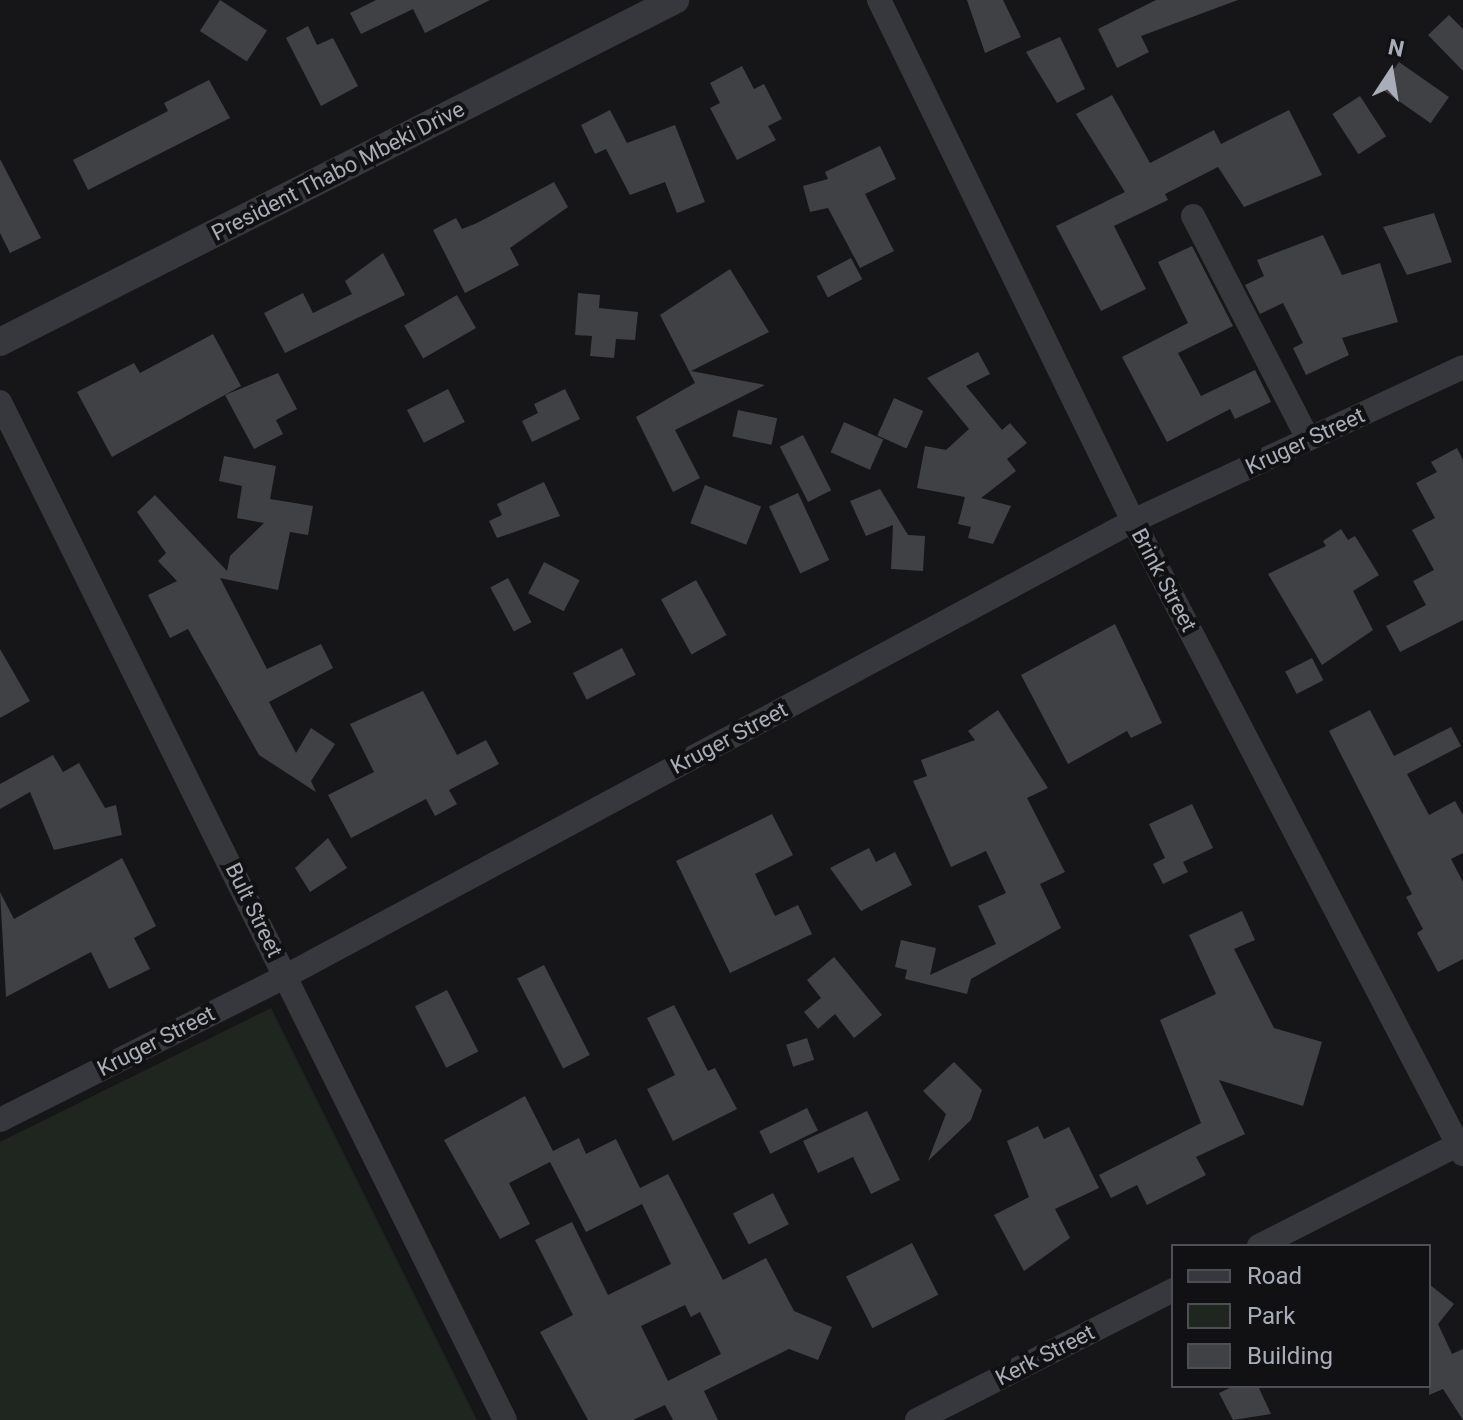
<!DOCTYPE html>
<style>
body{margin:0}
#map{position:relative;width:1463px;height:1420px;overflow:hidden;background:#161618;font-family:Roboto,sans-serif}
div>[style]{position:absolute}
.green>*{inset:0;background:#1e261f}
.building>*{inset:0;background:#404145;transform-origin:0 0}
.minor>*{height:24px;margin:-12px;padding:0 12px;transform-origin:12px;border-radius:12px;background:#37383d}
.tertiary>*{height:28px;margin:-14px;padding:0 14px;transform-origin:14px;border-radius:14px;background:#37383d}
span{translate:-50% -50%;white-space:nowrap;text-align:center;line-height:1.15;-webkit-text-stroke:8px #111113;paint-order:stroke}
.street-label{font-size:22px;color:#a8adb8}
.legend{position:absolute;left:1171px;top:1244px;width:260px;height:144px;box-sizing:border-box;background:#111113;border:2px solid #4d4f55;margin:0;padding:10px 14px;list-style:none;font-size:24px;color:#a8adb8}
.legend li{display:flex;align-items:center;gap:16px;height:40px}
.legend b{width:40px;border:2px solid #4d4f55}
.north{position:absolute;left:1351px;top:32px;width:80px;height:80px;-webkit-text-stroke:6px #111113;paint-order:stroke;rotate:12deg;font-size:22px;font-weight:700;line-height:32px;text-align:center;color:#a8adb8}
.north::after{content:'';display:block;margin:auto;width:28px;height:36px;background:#a8adb8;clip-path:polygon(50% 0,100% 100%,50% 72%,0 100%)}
</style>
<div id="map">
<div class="green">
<i style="clip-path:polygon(271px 1008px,477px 1420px,0 1420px,0 1142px)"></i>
</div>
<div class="building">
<i style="left:220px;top:0;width:56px;height:37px;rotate:33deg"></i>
<i style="clip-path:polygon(376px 0,490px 0,425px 33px,413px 9px,361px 34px,350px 13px)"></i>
<i style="clip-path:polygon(967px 0,1003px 0,1021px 37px,985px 53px)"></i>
<i style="clip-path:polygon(1156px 0,1238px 0,1141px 36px,1149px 52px,1117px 68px,1098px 29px)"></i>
<i style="clip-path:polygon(1449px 15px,1463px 29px,1463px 71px,1428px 35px)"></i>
<i style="clip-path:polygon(308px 26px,317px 45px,333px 38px,358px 86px,321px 106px,286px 38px)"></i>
<i style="clip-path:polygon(1060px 37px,1085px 89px,1057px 103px,1026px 52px)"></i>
<i style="left:1399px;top:62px;width:61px;height:32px;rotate:35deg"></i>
<i style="clip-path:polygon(742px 66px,754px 89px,764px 84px,782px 119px,768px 126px,776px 140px,737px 160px,710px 108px,720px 103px,710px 83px)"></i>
<i style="clip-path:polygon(209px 80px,230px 118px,88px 190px,73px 160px,168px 111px,164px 103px)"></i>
<i style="clip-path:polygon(1112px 95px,1150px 163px,1214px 130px,1221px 144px,1289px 110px,1322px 175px,1244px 207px,1218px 167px,1165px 194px,1168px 200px,1114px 226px,1146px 289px,1101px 311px,1056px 226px,1125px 192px,1076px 114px)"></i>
<i style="left:1360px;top:96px;width:48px;height:33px;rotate:57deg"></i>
<i style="clip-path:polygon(610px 110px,627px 143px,675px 125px,705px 202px,677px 213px,665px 182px,630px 195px,606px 149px,595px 154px,581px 125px)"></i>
<i style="clip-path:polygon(880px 146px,896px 179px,865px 194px,894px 251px,860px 268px,828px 208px,810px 212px,803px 186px,828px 179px,825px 172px)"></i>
<i style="clip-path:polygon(0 159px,41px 238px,10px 253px,0 233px)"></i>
<i style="clip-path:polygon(554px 182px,568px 207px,510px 248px,519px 265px,465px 293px,433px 230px,456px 218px,462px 229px,477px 223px)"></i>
<i style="clip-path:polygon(1434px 213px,1452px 262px,1407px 275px,1383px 227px)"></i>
<i style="clip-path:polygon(1323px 235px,1342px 275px,1380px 263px,1398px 322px,1342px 338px,1349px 355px,1306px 375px,1293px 348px,1303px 343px,1283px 303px,1260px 314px,1245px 285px,1264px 276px,1257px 260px)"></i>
<i style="clip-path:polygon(1192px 246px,1233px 326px,1178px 353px,1201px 396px,1255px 370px,1271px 402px,1235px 419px,1230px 409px,1167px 442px,1122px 357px,1188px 323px,1158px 262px)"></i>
<i style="clip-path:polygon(383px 253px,405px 295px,285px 353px,264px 313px,303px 293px,313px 313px,352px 294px,345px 281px)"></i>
<i style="left:851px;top:258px;width:24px;height:39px;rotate:62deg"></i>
<i style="clip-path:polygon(730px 269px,769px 332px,691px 371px,765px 385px,675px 430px,700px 478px,673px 492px,636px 417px,695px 383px,660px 315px)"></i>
<i style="clip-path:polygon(578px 293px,600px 295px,599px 308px,638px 312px,635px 340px,616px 339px,614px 358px,590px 356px,592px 336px,575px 335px)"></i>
<i style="left:457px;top:295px;width:38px;height:61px;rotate:60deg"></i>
<i style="clip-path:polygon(213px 334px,241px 386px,112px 457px,77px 392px,134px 363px,140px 373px)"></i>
<i style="clip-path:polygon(978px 352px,990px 374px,966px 386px,1002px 430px,1010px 423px,1027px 443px,1007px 459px,1016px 471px,981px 498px,1011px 506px,993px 544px,968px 538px,971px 527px,958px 524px,965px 497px,917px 488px,925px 446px,946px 450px,969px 429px,927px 378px)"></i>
<i style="clip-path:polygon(278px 373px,297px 409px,276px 420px,283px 434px,254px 449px,225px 395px)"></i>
<i style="left:448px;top:389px;width:37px;height:46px;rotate:63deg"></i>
<i style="clip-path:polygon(565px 389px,580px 419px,532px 442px,522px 421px,538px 413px,534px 404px)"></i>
<i style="left:894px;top:398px;width:32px;height:41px;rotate:24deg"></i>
<i style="left:738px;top:410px;width:40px;height:27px;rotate:12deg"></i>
<i style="left:844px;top:422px;width:43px;height:33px;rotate:24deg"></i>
<i style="left:803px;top:435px;width:62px;height:26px;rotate:63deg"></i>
<i style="clip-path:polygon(1457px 448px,1463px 460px,1463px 620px,1400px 652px,1386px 626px,1426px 605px,1413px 581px,1434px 570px,1412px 530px,1435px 518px,1416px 483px,1437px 472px,1431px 462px)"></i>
<i style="clip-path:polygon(224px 456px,276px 466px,270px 499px,313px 506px,308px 535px,290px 532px,278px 590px,220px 578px,267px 669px,321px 644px,333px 668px,269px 702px,296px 753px,311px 728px,335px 744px,311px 781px,316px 792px,259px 755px,188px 629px,170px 638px,148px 595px,177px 581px,158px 561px,166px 553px,137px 512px,155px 495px,227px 571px,230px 556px,264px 523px,237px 518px,242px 486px,219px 481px)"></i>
<i style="clip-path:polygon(544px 482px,560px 516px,497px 538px,489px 521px,502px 515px,497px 504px)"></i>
<i style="left:705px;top:485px;width:60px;height:41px;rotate:21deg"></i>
<i style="clip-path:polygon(880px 489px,908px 535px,925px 536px,923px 571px,891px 569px,893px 525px,866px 536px,850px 501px)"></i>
<i style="left:798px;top:493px;width:74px;height:32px;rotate:65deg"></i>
<i style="clip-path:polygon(1341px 529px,1348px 540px,1355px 536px,1379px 575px,1353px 591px,1373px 630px,1322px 665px,1268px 574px,1326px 546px,1323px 541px)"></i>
<i style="left:544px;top:562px;width:40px;height:35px;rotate:27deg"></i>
<i style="left:508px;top:578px;width:50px;height:20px;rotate:62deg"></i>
<i style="left:696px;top:580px;width:63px;height:40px;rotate:61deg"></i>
<i style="clip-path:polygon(1115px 624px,1162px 723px,1131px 738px,1127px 731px,1068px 764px,1021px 675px)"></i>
<i style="left:622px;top:648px;width:30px;height:55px;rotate:63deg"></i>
<i style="clip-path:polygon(0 649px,30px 701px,0 718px)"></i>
<i style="left:1312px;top:658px;width:25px;height:30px;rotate:63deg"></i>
<i style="clip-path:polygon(423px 691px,457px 755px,486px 740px,499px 764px,449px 790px,457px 804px,435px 816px,426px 799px,351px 838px,328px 795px,374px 772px,350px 724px)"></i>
<i style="clip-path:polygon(998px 710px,1048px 788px,1027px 798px,1065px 872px,1040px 884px,1061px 928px,971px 979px,967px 994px,905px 979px,907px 970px,895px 967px,901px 940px,936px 948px,930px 975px,996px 944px,978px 906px,1006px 893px,986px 851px,951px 867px,913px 781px,927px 776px,921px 760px,975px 740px,968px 731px)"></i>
<i style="clip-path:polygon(1370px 710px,1394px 756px,1451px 727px,1461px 746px,1407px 774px,1429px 815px,1455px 801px,1463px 815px,1463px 853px,1451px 859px,1463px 882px,1463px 959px,1438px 972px,1417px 933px,1423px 929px,1406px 897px,1412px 894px,1329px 731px)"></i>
<i style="clip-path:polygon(53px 755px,63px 772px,79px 763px,105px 808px,116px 805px,122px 835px,54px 850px,30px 792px,0 809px,0 784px)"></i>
<i style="clip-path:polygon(1192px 804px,1213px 848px,1183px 862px,1188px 872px,1163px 884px,1153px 864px,1165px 858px,1149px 824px)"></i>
<i style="clip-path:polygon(772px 814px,793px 855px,755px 874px,775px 916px,798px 905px,812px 934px,730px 973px,676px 861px)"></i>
<i style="clip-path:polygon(328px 838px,347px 868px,310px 892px,295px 868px)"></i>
<i style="clip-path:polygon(869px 848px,876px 862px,895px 852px,912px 885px,861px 911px,830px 868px)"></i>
<i style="clip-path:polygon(122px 858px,156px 926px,134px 938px,150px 969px,109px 989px,91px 952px,6px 997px,0 892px,14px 919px)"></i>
<i style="clip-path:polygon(1242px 911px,1255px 940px,1234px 949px,1274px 1028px,1322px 1042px,1303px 1106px,1219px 1080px,1245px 1134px,1196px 1157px,1206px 1175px,1147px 1205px,1137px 1185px,1111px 1198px,1099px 1175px,1201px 1123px,1160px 1020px,1216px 994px,1189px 935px)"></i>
<i style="clip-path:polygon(834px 957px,882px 1015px,854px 1038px,835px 1014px,818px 1029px,804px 1012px,821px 998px,807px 980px)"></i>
<i style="left:544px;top:965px;width:101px;height:30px;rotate:63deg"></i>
<i style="left:447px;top:990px;width:69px;height:36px;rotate:63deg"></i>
<i style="clip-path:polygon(674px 1005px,708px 1071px,715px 1068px,737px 1109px,673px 1141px,647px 1089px,675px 1075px,647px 1018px)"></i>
<i style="left:807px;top:1038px;width:23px;height:22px;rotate:72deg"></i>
<i style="clip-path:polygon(954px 1062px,982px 1090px,971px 1120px,928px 1161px,946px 1114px,923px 1091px)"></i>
<i style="clip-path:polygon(evenodd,525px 1096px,553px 1151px,579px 1138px,586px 1154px,616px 1139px,640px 1188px,668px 1174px,723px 1280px,766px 1258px,794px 1311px,832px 1327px,818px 1360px,789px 1349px,704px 1391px,718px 1420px,673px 1420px,665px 1405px,633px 1420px,588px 1420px,540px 1332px,573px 1315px,535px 1240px,572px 1222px,608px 1295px,671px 1264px,642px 1204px,586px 1232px,550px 1162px,509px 1183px,530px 1224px,500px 1239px,444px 1140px,525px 1096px,685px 1305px,691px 1317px,700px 1312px,721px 1354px,668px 1381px,641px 1326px,685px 1305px)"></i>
<i style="left:807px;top:1108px;width:25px;height:53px;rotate:64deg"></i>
<i style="clip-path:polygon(867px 1111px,900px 1180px,871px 1194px,853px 1157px,818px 1173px,803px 1141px)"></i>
<i style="clip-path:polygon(1038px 1126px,1044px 1139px,1069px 1127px,1099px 1188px,1055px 1209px,1070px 1238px,1024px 1271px,994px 1215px,1029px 1197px,1007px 1141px)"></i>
<i style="left:773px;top:1193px;width:35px;height:45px;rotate:63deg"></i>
<i style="left:912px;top:1243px;width:58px;height:74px;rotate:63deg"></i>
<i style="clip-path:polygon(1429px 1284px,1454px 1304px,1438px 1324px,1452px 1354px,1463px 1349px,1463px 1420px,1443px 1389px,1429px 1395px)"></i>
<i style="clip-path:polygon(1234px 1386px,1258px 1386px,1271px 1414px,1233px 1420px,1219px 1393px)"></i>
</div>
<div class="minor">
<i style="left:879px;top:0;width:580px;rotate:64.01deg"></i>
<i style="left:1133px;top:521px;width:714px;rotate:62.47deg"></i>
<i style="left:1193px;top:216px;width:251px;rotate:62.7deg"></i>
<i style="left:0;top:402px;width:1136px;rotate:63.62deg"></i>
<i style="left:0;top:1120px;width:320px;rotate:-26.7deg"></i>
<i style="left:286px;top:976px;width:961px;rotate:-28.24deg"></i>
<i style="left:1133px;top:521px;width:364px;rotate:-25deg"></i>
<i style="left:1259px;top:1246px;width:229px;rotate:-27deg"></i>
<i style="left:917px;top:1420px;width:287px;rotate:-26.9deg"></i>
</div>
<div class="tertiary">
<i style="left:0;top:342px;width:757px;rotate:-26.87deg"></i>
</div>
<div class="street-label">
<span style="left:338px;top:171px;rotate:-27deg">President Thabo Mbeki Drive</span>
<span style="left:1305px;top:441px;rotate:-25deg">Kruger Street</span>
<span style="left:1164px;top:580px;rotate:62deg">Brink Street</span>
<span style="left:729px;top:738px;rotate:-28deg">Kruger Street</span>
<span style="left:254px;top:910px;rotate:64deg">Bult Street</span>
<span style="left:156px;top:1041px;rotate:-27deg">Kruger Street</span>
<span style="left:1045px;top:1355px;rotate:-27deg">Kerk Street</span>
</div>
<ul class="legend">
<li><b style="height:10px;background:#37383d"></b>Road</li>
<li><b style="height:22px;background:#1e261f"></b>Park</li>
<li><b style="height:22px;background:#404145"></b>Building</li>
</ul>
<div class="north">N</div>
</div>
